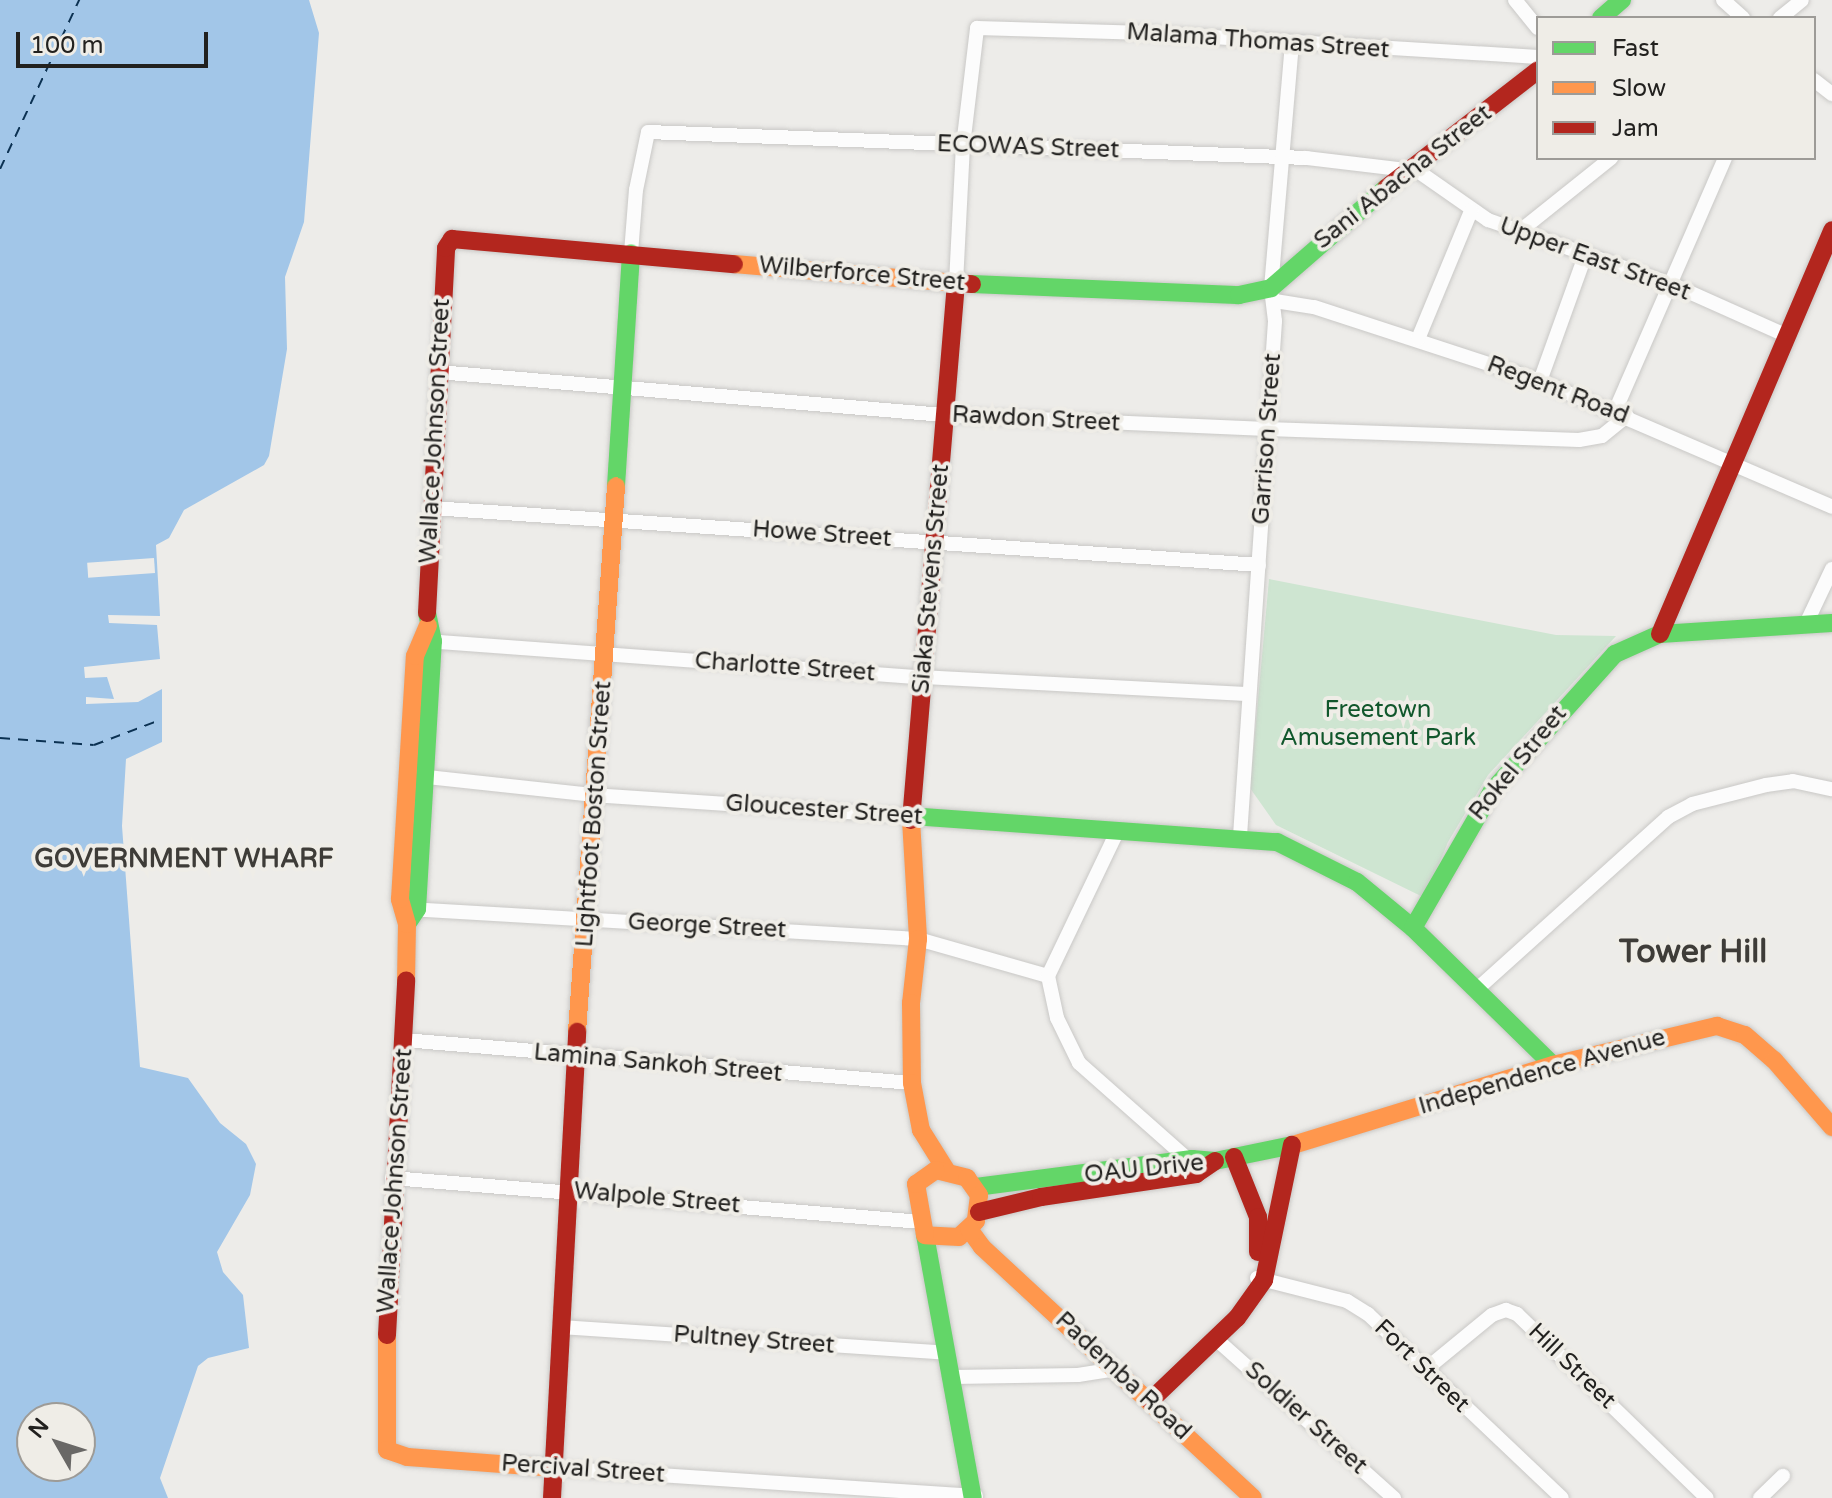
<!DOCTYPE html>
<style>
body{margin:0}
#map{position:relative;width:1832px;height:1498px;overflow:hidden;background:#edece9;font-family:"Varela Round",sans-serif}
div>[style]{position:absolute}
.green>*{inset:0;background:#cee5d1}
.water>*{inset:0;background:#a2c6e8}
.pier>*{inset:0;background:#edece9;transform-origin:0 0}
.ferry>*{height:2px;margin-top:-1px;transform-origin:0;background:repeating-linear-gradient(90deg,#0b3152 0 10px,transparent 0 18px)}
.roads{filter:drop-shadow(0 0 2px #c9c8c6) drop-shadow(0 0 2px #c9c8c6)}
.street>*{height:14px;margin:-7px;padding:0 7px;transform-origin:7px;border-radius:7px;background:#fcfcfc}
.fast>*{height:18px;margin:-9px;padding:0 9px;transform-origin:9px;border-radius:9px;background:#63d668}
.slow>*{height:18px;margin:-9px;padding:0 9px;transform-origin:9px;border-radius:9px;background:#ff974d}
.jam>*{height:18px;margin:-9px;padding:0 9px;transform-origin:9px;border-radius:9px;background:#b3261e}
span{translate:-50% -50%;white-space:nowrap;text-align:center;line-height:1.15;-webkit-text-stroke:8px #efede7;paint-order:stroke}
.street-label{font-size:24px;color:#22211f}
.park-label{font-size:24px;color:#11572c}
.neighbourhood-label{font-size:26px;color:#3e3c38;font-weight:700}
.district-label{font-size:32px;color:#3e3c38;font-weight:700}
.legend{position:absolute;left:1536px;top:16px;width:280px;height:144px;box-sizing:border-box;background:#efede7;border:2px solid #9d9b97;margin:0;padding:10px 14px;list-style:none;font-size:24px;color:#22211f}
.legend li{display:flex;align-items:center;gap:16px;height:40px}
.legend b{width:40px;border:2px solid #9d9b97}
.north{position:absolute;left:16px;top:1402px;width:80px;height:80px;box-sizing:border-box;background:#efede7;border:2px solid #9d9b97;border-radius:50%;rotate:309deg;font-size:22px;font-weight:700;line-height:32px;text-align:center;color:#22211f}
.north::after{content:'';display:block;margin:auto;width:28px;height:36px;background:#696866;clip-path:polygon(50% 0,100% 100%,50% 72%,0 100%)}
.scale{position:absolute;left:16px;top:32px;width:192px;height:36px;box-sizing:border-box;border:4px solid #22211f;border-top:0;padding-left:10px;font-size:24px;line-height:28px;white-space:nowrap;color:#22211f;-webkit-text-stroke:6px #efede7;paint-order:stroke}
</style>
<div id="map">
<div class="green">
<i style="clip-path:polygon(1269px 579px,1556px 635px,1616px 636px,1488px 775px,1448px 842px,1425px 898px,1276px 825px,1250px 788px)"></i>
</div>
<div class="water">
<i style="clip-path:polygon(evenodd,0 0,309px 0,319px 33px,304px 222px,285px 277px,287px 349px,269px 456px,264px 465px,184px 510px,169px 538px,156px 545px,160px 616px,108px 615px,109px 623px,157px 625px,160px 659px,84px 667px,85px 678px,107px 677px,114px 699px,86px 697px,86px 704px,138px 702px,162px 689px,162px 742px,126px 759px,122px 826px,140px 1067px,188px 1078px,220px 1123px,246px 1144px,256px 1164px,250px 1195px,217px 1252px,223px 1272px,243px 1295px,249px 1348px,208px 1358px,198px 1366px,160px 1478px,168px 1498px,0 1498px,0 0,32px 1418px,80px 1418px,80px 1466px,32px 1466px,32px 1418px)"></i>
</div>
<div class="pier">
<i style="left:154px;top:558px;width:15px;height:67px;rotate:86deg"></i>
</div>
<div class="ferry">
<i style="left:0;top:169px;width:187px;rotate:-64.9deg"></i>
<i style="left:0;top:738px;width:94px;rotate:4.3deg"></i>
<i style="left:94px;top:745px;width:71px;rotate:-20.7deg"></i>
</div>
<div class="roads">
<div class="street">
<i style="left:1515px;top:0;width:36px;rotate:51deg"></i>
<i style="left:1723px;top:0;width:27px;rotate:42deg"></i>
<i style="left:1780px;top:18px;width:28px;rotate:-39deg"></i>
<i style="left:1814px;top:80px;width:23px;rotate:38deg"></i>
<i style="left:1412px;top:167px;width:93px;rotate:34.9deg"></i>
<i style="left:1488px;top:220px;width:194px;rotate:19.3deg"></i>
<i style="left:1671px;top:284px;width:127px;rotate:24.1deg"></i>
<i style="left:1520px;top:231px;width:117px;rotate:-38.7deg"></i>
<i style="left:631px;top:253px;width:63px;rotate:-85.5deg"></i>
<i style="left:636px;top:190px;width:59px;rotate:-78.3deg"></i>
<i style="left:648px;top:132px;width:659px;rotate:2.26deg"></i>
<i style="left:1306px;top:158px;width:102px;rotate:6.8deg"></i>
<i style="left:956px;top:283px;width:137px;rotate:-87.1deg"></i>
<i style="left:963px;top:146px;width:119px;rotate:-83.2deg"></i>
<i style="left:977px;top:28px;width:170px;rotate:1.7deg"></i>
<i style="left:1147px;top:33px;width:392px;rotate:3.5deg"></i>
<i style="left:1275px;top:301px;width:39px;rotate:9deg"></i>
<i style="left:1314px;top:307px;width:238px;rotate:18.1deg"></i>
<i style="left:1540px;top:381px;width:318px;rotate:23.3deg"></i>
<i style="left:1418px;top:339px;width:139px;rotate:-67.5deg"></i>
<i style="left:438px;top:372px;width:508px;rotate:4.86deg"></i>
<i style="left:944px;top:415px;width:323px;rotate:2.5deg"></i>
<i style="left:1267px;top:429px;width:312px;rotate:2deg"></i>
<i style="left:1579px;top:440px;width:23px;rotate:-10deg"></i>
<i style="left:1602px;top:436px;width:32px;rotate:-39deg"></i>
<i style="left:1540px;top:381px;width:136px;rotate:-70.2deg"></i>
<i style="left:1615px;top:411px;width:276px;rotate:-66.5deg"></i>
<i style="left:432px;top:508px;width:829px;rotate:3.94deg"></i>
<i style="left:1806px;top:624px;width:61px;rotate:-64.7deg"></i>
<i style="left:426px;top:641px;width:497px;rotate:4.2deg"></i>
<i style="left:922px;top:677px;width:327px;rotate:3deg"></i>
<i style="left:418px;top:776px;width:175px;rotate:6.2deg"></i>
<i style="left:592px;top:795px;width:320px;rotate:3.8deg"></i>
<i style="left:1240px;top:836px;width:516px;rotate:-86.11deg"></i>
<i style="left:1275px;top:321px;width:33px;rotate:-97deg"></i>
<i style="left:1271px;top:288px;width:245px;rotate:-85.1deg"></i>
<i style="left:409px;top:909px;width:510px;rotate:3.37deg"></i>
<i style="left:918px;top:939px;width:135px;rotate:15.9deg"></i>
<i style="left:1048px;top:976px;width:43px;rotate:77.9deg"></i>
<i style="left:1057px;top:1018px;width:50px;rotate:63.9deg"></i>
<i style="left:1079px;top:1063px;width:152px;rotate:41.5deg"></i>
<i style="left:1048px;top:976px;width:160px;rotate:-64.4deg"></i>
<i style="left:1475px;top:991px;width:260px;rotate:-42deg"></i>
<i style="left:1668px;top:817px;width:27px;rotate:-28deg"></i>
<i style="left:1692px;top:804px;width:76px;rotate:-14.4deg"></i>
<i style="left:1766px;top:785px;width:27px;rotate:-8deg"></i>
<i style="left:1793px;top:781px;width:40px;rotate:12deg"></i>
<i style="left:404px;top:1040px;width:510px;rotate:4.84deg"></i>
<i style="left:392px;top:1178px;width:532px;rotate:4.75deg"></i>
<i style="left:1257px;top:1278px;width:93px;rotate:14.3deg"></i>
<i style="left:1347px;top:1301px;width:25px;rotate:32deg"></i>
<i style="left:1368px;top:1314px;width:267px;rotate:43.5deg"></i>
<i style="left:560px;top:1327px;width:388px;rotate:3.8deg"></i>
<i style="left:1216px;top:1339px;width:239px;rotate:41.8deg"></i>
<i style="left:1425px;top:1370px;width:87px;rotate:-39.4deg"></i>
<i style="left:1492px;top:1315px;width:15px;rotate:-20deg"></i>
<i style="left:1506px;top:1310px;width:12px;rotate:20deg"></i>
<i style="left:1517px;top:1314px;width:264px;rotate:44.1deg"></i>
<i style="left:953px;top:1377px;width:125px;rotate:-0.9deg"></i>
<i style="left:1078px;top:1375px;width:37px;rotate:-9deg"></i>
<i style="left:553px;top:1468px;width:424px;rotate:3.8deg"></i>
<i style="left:1760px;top:1498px;width:32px;rotate:-44deg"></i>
</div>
<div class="fast">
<i style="left:1601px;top:18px;width:28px;rotate:-41deg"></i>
<i style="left:972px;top:284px;width:267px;rotate:2.4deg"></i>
<i style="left:1239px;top:295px;width:33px;rotate:-12deg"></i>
<i style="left:1271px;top:288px;width:152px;rotate:-41deg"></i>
<i style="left:616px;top:486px;width:233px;rotate:-86.3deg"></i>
<i style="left:911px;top:816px;width:367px;rotate:4.1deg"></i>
<i style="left:1277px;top:842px;width:89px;rotate:26.6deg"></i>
<i style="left:1357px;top:882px;width:72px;rotate:39.4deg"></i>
<i style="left:1413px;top:928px;width:196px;rotate:44.4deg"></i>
<i style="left:407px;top:924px;width:18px;rotate:-56deg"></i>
<i style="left:417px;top:909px;width:268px;rotate:-86.6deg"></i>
<i style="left:433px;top:641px;width:29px;rotate:-102deg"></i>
<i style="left:1413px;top:928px;width:158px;rotate:-60deg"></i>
<i style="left:1492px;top:791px;width:184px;rotate:-48.1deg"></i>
<i style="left:1615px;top:654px;width:49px;rotate:-24deg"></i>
<i style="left:1660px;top:634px;width:172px;rotate:-3.7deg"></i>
<i style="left:976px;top:1187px;width:218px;rotate:-7.4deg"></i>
<i style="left:1192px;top:1159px;width:23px;rotate:5deg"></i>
<i style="left:1215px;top:1161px;width:80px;rotate:-11.6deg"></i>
<i style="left:925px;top:1235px;width:267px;rotate:79.7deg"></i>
</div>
<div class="slow">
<i style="left:734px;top:264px;width:223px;rotate:4.9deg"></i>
<i style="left:911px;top:820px;width:119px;rotate:86.6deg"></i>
<i style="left:918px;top:939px;width:64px;rotate:96.2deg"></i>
<i style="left:911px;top:1003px;width:80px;rotate:89.3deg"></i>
<i style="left:912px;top:1083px;width:48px;rotate:79.2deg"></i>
<i style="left:921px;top:1130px;width:47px;rotate:58deg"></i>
<i style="left:406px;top:981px;width:57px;rotate:-89deg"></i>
<i style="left:407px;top:924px;width:26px;rotate:-106deg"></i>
<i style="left:400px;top:899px;width:243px;rotate:-86.5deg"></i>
<i style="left:415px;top:656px;width:33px;rotate:-67deg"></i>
<i style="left:577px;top:1032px;width:547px;rotate:-85.91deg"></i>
<i style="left:1293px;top:1145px;width:272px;rotate:-17.1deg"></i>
<i style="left:1553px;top:1065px;width:169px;rotate:-13.4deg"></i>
<i style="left:1717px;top:1026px;width:29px;rotate:18deg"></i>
<i style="left:1745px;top:1035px;width:38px;rotate:41deg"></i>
<i style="left:1774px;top:1060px;width:89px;rotate:49.1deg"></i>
<i style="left:936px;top:1170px;width:32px;rotate:14deg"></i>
<i style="left:967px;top:1178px;width:21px;rotate:55deg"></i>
<i style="left:979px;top:1195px;width:26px;rotate:97deg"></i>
<i style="left:976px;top:1221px;width:23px;rotate:137deg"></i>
<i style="left:959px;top:1237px;width:34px;rotate:-177deg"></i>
<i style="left:925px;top:1235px;width:52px;rotate:-100deg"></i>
<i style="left:916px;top:1184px;width:24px;rotate:-35deg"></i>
<i style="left:969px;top:1229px;width:22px;rotate:54deg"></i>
<i style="left:982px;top:1247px;width:369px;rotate:42.8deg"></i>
<i style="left:387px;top:1335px;width:115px;rotate:90deg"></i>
<i style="left:387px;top:1450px;width:21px;rotate:19deg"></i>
<i style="left:407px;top:1457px;width:146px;rotate:4.3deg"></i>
</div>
<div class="jam">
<i style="left:1386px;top:188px;width:192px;rotate:-37.8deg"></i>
<i style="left:427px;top:613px;width:365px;rotate:-87deg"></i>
<i style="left:446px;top:248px;width:11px;rotate:-56deg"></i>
<i style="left:452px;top:239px;width:283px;rotate:5.1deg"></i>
<i style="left:1660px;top:634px;width:439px;rotate:-66.9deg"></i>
<i style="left:911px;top:820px;width:539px;rotate:-85.21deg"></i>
<i style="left:956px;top:283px;width:16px;rotate:4deg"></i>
<i style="left:1234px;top:1157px;width:65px;rotate:68.2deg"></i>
<i style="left:1258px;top:1217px;width:35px;rotate:90deg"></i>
<i style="left:979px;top:1212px;width:64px;rotate:-13.6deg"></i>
<i style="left:1041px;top:1197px;width:157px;rotate:-8.4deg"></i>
<i style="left:1196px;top:1174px;width:23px;rotate:-34deg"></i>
<i style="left:387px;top:1335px;width:355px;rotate:-86.9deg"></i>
<i style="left:1150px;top:1401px;width:120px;rotate:-43.7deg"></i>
<i style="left:1237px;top:1318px;width:47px;rotate:-54.6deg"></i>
<i style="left:1264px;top:1280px;width:138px;rotate:-78.3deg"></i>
<i style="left:552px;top:1498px;width:467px;rotate:-86.9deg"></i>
</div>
</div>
<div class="street-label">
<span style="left:1258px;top:41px;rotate:4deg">Malama Thomas Street</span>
<span style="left:1028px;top:147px;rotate:2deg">ECOWAS Street</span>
<span style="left:1403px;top:177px;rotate:-38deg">Sani Abacha Street</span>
<span style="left:1595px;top:259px;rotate:20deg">Upper East Street</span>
<span style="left:862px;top:274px;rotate:5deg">Wilberforce Street</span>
<span style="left:1558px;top:390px;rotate:21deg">Regent Road</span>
<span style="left:1036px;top:419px;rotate:3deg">Rawdon Street</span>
<span style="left:435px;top:431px;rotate:-87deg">Wallace Johnson Street</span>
<span style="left:1267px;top:439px;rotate:-86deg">Garrison Street</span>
<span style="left:822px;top:534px;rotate:4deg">Howe Street</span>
<span style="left:931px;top:579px;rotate:-85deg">Siaka Stevens Street</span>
<span style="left:785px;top:667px;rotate:4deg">Charlotte Street</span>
<span style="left:1518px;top:763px;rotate:-51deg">Rokel Street</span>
<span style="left:824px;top:810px;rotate:4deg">Gloucester Street</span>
<span style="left:594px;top:814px;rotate:-86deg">Lightfoot Boston Street</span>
<span style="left:707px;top:926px;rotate:3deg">George Street</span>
<span style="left:658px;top:1063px;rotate:5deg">Lamina Sankoh Street</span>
<span style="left:1542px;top:1072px;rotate:-16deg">Independence Avenue</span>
<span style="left:1144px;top:1169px;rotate:-6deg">OAU Drive</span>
<span style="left:395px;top:1181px;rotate:-86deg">Wallace Johnson Street</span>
<span style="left:657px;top:1198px;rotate:5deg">Walpole Street</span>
<span style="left:754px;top:1340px;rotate:4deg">Pultney Street</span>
<span style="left:1422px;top:1366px;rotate:44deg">Fort Street</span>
<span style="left:1572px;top:1366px;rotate:44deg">Hill Street</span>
<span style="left:1123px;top:1376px;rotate:43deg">Pademba Road</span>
<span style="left:1306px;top:1418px;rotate:42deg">Soldier Street</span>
<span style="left:583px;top:1469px;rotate:4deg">Percival Street</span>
</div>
<div class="park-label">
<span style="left:1378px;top:724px">Freetown<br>Amusement Park</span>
</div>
<div class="neighbourhood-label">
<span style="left:184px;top:859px">GOVERNMENT WHARF</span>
</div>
<div class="district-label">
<span style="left:1693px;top:952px">Tower Hill</span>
</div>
<ul class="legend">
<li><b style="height:10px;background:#63d668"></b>Fast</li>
<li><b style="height:10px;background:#ff974d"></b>Slow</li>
<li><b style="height:10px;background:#b3261e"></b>Jam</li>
</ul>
<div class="north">N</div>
<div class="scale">100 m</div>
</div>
